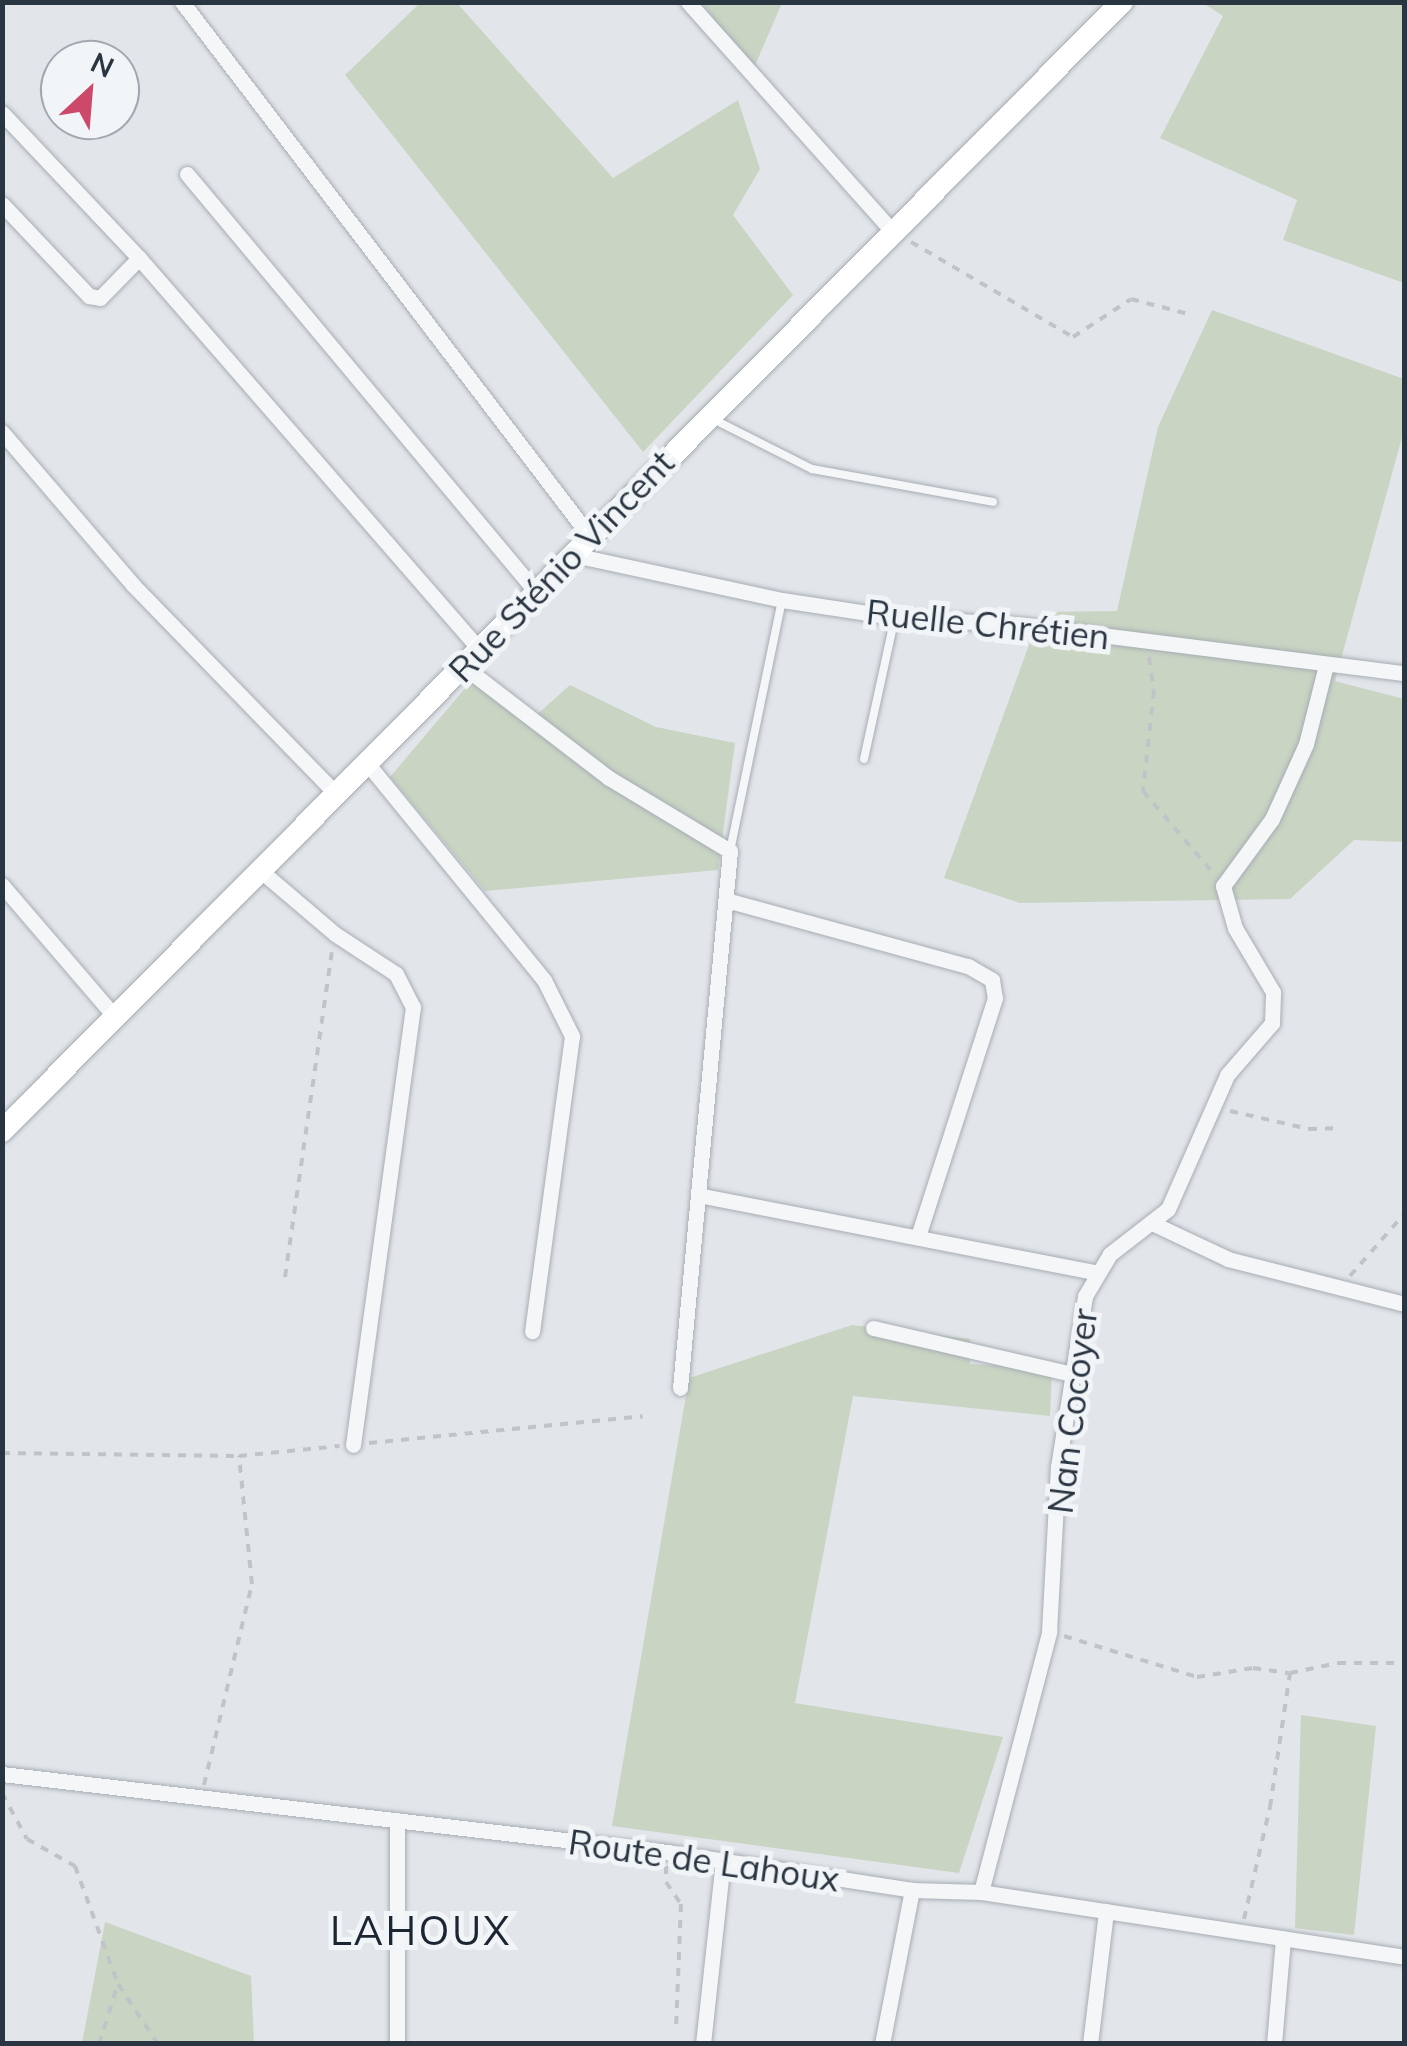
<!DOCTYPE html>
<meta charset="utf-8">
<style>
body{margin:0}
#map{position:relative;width:1407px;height:2046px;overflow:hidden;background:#e2e6ea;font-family:Mulish,sans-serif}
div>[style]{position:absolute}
.green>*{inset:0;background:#c9d4c3}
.path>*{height:4px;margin-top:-2px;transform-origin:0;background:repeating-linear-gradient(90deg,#c0c4c9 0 8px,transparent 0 16px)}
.roads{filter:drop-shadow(0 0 2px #a7adb4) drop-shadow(0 0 2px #a7adb4)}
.lane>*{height:8px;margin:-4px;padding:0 4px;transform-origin:4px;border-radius:4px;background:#f5f6f8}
.street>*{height:15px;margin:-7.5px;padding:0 7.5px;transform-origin:7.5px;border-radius:7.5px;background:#f5f6f8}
.primary>*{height:22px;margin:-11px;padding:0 11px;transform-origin:11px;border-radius:11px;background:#fff}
span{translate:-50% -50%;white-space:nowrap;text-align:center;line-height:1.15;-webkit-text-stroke:10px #f2f5f7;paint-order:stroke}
.street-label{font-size:35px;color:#2a3542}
.quarter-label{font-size:40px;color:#1c2633;letter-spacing:2.5px}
.frame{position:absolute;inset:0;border:5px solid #2a3542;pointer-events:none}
.north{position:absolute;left:40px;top:40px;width:100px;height:100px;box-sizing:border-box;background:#f2f5f7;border:2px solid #a2a8af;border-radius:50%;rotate:26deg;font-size:28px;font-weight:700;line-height:40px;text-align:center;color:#2a3542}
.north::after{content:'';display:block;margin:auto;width:35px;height:45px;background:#cd496b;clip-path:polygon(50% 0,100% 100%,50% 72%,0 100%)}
</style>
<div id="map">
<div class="green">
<i style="clip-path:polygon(420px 3px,457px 3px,613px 178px,738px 100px,760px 169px,733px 215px,793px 295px,643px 452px,345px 75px)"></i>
<i style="clip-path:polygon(702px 3px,782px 3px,753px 70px)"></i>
<i style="clip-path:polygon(1203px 3px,1404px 3px,1404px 283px,1283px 240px,1297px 200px,1160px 138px,1223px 16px)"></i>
<i style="clip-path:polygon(1212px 310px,1404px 379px,1404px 430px,1335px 681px,1404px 699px,1404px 842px,1354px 840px,1290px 899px,1020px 903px,944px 878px,1041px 612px,1117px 611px,1158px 427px)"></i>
<i style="clip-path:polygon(478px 673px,533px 718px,570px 685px,656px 727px,735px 743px,718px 870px,485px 891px,390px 777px)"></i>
<i style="clip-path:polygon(852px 1325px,970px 1339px,970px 1364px,1052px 1368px,1050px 1416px,853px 1396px,795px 1703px,1003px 1737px,959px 1873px,612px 1826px,689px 1378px)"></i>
<i style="clip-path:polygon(1301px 1715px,1376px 1726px,1354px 1935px,1295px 1928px)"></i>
<i style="clip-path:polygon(105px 1922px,251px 1976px,254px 2043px,82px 2043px)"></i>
</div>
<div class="path">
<i style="left:911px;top:242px;width:188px;rotate:30.4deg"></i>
<i style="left:1073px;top:337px;width:69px;rotate:-33.2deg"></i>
<i style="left:1131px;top:299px;width:63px;rotate:14.7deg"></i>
<i style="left:1149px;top:657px;width:34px;rotate:82deg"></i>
<i style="left:1154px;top:691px;width:101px;rotate:96.3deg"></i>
<i style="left:1143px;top:791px;width:109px;rotate:49.5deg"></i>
<i style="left:1230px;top:1111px;width:81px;rotate:12.8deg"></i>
<i style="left:1309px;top:1129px;width:24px;rotate:-2deg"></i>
<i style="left:1350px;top:1276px;width:82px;rotate:-48.9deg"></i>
<i style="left:285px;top:1277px;width:330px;rotate:-81.8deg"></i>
<i style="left:369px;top:1443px;width:275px;rotate:-5.6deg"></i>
<i style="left:2px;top:1453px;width:237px;rotate:0.7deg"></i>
<i style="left:239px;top:1456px;width:101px;rotate:-5.7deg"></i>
<i style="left:1064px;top:1636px;width:139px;rotate:17.1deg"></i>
<i style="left:1197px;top:1677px;width:57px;rotate:-9.1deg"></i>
<i style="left:1253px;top:1668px;width:37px;rotate:8deg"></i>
<i style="left:1290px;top:1673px;width:49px;rotate:-11.8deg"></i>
<i style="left:1338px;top:1663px;width:66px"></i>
<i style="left:204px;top:1785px;width:207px;rotate:-76.6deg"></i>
<i style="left:252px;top:1584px;width:129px;rotate:-95.8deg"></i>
<i style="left:2px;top:1793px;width:52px;rotate:61.5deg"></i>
<i style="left:27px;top:1839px;width:55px;rotate:29.4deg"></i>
<i style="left:75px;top:1866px;width:126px;rotate:70deg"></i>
<i style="left:118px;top:1984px;width:72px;rotate:56.3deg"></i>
<i style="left:666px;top:1866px;width:16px;rotate:90deg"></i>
<i style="left:666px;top:1882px;width:27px;rotate:56deg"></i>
<i style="left:681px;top:1904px;width:122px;rotate:92.3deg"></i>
<i style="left:1244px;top:1919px;width:115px;rotate:-76.9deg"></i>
<i style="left:1270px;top:1807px;width:135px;rotate:-81.5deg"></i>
<i style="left:99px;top:2044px;width:63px;rotate:-72.4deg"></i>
</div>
<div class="roads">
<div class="lane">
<i style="left:715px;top:420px;width:109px;rotate:26.8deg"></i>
<i style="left:812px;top:469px;width:184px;rotate:10.3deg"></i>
<i style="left:864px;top:759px;width:145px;rotate:-77.7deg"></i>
<i style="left:730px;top:851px;width:255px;rotate:-78.3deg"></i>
</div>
<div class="street">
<i style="left:182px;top:2px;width:674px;rotate:52.65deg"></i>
<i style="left:688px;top:2px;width:307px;rotate:48.3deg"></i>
<i style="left:2px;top:113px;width:199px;rotate:46.6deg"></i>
<i style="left:139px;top:258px;width:520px;rotate:48.98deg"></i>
<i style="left:187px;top:174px;width:546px;rotate:50.13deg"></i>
<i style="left:2px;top:204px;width:127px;rotate:46.6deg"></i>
<i style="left:89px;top:296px;width:11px;rotate:10deg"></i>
<i style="left:100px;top:298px;width:56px;rotate:-45.7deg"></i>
<i style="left:2px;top:432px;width:201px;rotate:49.4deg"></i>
<i style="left:133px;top:585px;width:291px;rotate:45.8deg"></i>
<i style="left:574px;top:555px;width:213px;rotate:12.2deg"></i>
<i style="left:782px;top:600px;width:114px;rotate:8.6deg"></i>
<i style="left:895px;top:617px;width:127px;rotate:3.6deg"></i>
<i style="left:1022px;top:625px;width:385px;rotate:7.2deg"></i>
<i style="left:463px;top:666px;width:184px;rotate:37.5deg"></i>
<i style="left:609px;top:778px;width:141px;rotate:31.1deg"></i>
<i style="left:730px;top:851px;width:539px;rotate:95.32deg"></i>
<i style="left:367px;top:763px;width:280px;rotate:50.8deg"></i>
<i style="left:544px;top:980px;width:63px;rotate:63.4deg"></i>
<i style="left:572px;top:1036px;width:298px;rotate:97.7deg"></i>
<i style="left:261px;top:871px;width:97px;rotate:40.4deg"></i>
<i style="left:335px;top:934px;width:73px;rotate:33.3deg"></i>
<i style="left:396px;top:974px;width:37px;rotate:63deg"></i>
<i style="left:413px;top:1007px;width:442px;rotate:97.8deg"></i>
<i style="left:2px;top:885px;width:175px;rotate:49.4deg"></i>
<i style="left:726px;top:900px;width:251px;rotate:15.3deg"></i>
<i style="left:968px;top:966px;width:28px;rotate:30deg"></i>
<i style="left:992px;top:980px;width:18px;rotate:81deg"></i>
<i style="left:995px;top:998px;width:248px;rotate:107.9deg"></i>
<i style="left:698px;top:1195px;width:404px;rotate:11deg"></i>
<i style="left:1152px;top:1223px;width:84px;rotate:25.3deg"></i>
<i style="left:1228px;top:1259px;width:182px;rotate:14.3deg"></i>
<i style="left:873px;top:1328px;width:204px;rotate:13deg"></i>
<i style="left:2px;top:1774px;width:670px;rotate:6.69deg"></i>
<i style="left:667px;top:1852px;width:248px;rotate:8.8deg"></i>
<i style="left:912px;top:1890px;width:69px;rotate:1.7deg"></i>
<i style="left:981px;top:1892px;width:428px;rotate:8.7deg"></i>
<i style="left:397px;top:1820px;width:224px;rotate:90deg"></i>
<i style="left:981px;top:1892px;width:269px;rotate:-75.3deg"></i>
<i style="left:1049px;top:1632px;width:165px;rotate:-86.9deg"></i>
<i style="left:1058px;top:1467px;width:173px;rotate:-81deg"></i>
<i style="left:1085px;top:1296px;width:49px;rotate:-59.2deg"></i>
<i style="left:1110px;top:1254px;width:73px;rotate:-37.8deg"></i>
<i style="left:1168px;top:1209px;width:146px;rotate:-66.2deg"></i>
<i style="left:1227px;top:1075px;width:69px;rotate:-49.1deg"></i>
<i style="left:1272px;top:1023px;width:31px;rotate:-88deg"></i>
<i style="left:1273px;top:992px;width:74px;rotate:-120.7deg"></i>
<i style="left:1235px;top:928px;width:44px;rotate:-105.9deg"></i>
<i style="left:1223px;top:886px;width:83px;rotate:-53.8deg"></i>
<i style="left:1272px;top:819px;width:82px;rotate:-65.6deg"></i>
<i style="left:1306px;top:744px;width:81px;rotate:-75.8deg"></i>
<i style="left:703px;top:2044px;width:185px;rotate:-83.8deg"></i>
<i style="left:882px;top:2044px;width:157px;rotate:-79deg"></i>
<i style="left:1090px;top:2044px;width:134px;rotate:-83.1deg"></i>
<i style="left:1274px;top:2044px;width:106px;rotate:-85.1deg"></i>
</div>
<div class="primary">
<i style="left:2px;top:1131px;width:1590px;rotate:-45.23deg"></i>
</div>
</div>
<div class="street-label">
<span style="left:561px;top:566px;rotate:-46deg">Rue Sténio Vincent</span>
<span style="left:988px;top:624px;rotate:6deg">Ruelle Chrétien</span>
<span style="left:1072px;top:1411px;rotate:-83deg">Nan Cocoyer</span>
<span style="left:704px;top:1860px;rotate:8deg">Route de Lahoux</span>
</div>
<div class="quarter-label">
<span style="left:421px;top:1930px">LAHOUX</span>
</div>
<div class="frame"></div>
<div class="north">N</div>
</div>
